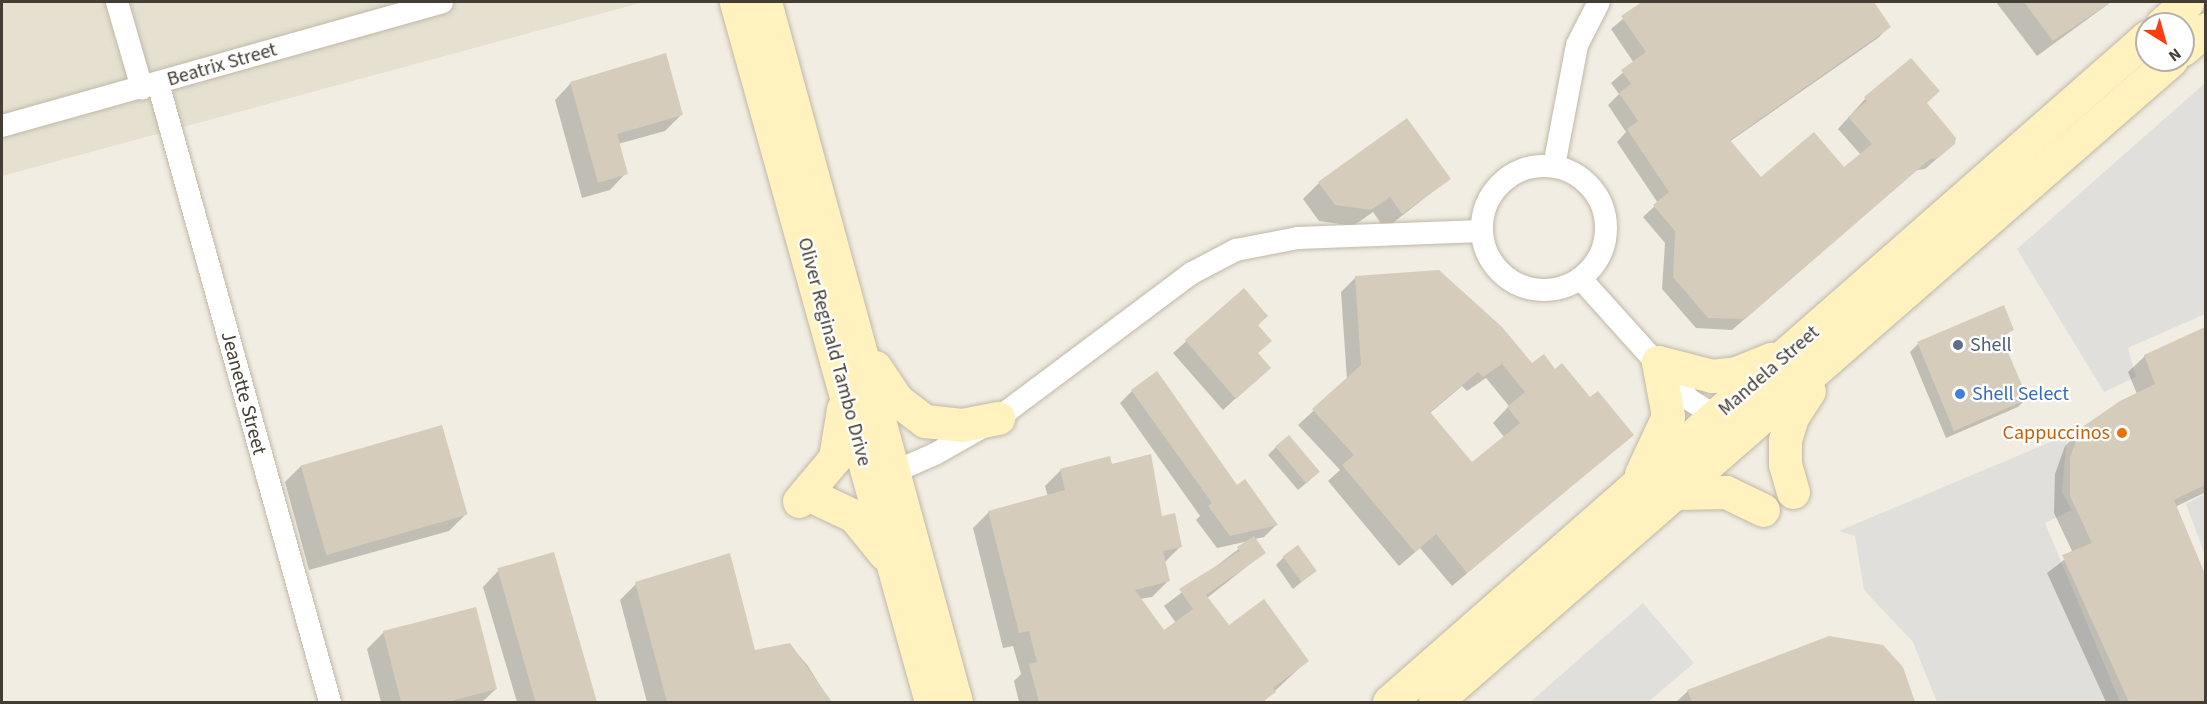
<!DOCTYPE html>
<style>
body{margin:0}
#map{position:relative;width:2207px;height:704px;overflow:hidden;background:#f1ede2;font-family:"Source Sans 3",sans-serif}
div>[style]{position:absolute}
.residential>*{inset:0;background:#e5e0d0}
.parking>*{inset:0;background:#e1dfdb}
.shadow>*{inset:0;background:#0003}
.building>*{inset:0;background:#d6ccbb;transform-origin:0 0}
.roads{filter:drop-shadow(0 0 2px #c0b8a8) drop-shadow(0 0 2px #c0b8a8)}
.minor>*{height:22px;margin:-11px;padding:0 11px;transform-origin:11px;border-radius:11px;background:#fff}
.minor>.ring{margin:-11px;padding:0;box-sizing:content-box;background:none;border:22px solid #fff;border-radius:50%}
.secondary>*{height:33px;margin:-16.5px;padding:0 16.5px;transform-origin:16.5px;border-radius:16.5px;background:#fff2bf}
.dots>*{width:16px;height:16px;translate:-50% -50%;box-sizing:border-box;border:3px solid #fff;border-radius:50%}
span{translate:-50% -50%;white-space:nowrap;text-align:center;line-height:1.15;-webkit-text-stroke:4.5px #fff;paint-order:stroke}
.street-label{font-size:20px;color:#433d33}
.service-label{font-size:20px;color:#4e5e75}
.left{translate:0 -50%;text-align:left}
.shop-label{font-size:20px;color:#366cbe}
.food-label{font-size:20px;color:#c56008}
.right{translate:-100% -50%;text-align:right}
.frame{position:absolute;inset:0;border:3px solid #433d33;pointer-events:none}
.north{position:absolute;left:2135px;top:12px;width:60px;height:60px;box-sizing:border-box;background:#fff;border:2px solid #b4b1ad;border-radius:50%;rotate:143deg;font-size:16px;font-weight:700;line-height:24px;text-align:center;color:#433d33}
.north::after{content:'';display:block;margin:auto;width:21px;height:27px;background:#fb3d0f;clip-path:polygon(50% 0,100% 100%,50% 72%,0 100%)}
</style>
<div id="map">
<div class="residential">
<i style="clip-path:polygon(2px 2px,644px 2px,2px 176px)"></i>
</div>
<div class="parking">
<i style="clip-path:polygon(2205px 83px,2205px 314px,2128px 348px,2136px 377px,2104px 392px,2017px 249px)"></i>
<i style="clip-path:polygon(2067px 435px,2062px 492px,2072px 510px,2045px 523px,2120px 702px,1937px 702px,1913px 642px,1864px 590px,1855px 536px,1839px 531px)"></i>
<i style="clip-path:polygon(2205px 494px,2205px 555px,2186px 504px)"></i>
<i style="clip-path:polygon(1643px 603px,1694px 663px,1648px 702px,1530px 702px)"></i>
</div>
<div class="shadow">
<i style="clip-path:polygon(1643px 2px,1683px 2px,1694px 18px,1710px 8px,1706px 2px,1871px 2px,1889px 27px,1878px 38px,1729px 142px,1761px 179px,1844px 169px,1861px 155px,1838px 129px,1865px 99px,1926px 103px,1941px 155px,1925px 169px,1917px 170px,1732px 330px,1696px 328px,1662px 289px,1665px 243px,1643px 217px,1658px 203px,1617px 142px,1626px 132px,1608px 105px,1619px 94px,1611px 83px,1634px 63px,1611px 29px)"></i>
<i style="clip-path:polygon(1996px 2px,2111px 2px,2037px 56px)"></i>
<i style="clip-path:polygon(571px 83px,681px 115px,665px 131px,618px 144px,626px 173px,610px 190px,582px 198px,555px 100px)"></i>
<i style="clip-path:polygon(1449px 179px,1385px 229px,1373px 212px,1353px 226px,1319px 221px,1303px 199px,1319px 183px)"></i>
<i style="clip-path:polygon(evenodd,1356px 277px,1532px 365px,1555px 371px,1632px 435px,1452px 586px,1420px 548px,1399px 566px,1328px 481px,1340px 470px,1298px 425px,1347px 380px,1341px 292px,1356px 277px,1486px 378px,1509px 406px,1493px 423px,1504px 437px,1472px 464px,1430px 413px,1462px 386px,1467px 391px,1486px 378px)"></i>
<i style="clip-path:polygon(1244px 290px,1256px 326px,1257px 354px,1269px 368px,1223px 410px,1173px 353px)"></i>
<i style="clip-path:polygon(2206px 328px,2206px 492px,2175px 507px,2206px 577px,2206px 702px,2106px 702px,2047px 573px,2073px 553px,2054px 513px,2055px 474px,2065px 446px,2082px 429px,2137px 394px,2128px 372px,2145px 356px)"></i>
<i style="clip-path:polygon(2012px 330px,2001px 339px,2026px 399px,2018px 407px,1946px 438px,1910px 352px,1918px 344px)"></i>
<i style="clip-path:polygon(1132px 391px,1276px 525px,1264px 537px,1255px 539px,1264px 553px,1207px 598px,1228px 627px,1307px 661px,1263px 702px,1019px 702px,1014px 681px,1021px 674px,1013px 646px,1003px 648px,973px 528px,989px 512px,1048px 497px,1045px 486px,1061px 470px,1111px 465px,1161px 517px,1181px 546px,1164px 563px,1168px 581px,1152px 597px,1140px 599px,1164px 632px,1176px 623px,1164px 606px,1249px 541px,1217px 548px,1196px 520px,1200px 516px,1120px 403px)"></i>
<i style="clip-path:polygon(1276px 447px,1310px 480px,1298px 490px,1268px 455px)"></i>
<i style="clip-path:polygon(301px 466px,465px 515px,449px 531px,309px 570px,285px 482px)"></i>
<i style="clip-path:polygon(553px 554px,596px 702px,517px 702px,483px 587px,499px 570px)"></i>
<i style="clip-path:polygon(1284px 557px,1315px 571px,1293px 589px,1276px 565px)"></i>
<i style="clip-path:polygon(636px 584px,754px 652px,790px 645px,808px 666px,830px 702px,647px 702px,620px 600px)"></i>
<i style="clip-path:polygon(384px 632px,496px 689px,482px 702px,381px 702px,367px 649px)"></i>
<i style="clip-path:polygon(1688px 691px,1911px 696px,1911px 702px,1676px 702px)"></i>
</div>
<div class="building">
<i style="clip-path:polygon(1642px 2px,1874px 2px,1891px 27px,1730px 140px,1761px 177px,1814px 132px,1844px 167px,1872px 144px,1848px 117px,1867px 101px,1864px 97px,1911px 58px,1940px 91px,1927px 103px,1956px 138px,1955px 144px,1938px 158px,1930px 159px,1745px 319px,1708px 318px,1673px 277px,1675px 231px,1653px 205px,1669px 192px,1627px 129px,1638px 121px,1619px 93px,1631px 84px,1621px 70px,1646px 52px,1621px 16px)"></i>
<i style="clip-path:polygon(2024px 2px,2111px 2px,2053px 41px)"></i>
<i style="clip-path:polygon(666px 53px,683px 115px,617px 134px,628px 174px,598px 183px,570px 82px)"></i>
<i style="clip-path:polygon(1407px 118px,1451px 179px,1402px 214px,1390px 197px,1371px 210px,1335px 205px,1318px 182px)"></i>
<i style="clip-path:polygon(evenodd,1439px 270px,1502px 327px,1532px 363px,1544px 354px,1555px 369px,1562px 363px,1590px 397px,1598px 391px,1634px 435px,1467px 573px,1436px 534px,1415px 552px,1342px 465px,1354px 455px,1312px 409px,1361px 365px,1355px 276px,1439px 270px,1502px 364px,1525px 392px,1507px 407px,1520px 423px,1472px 462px,1430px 412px,1478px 372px,1483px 377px,1502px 364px)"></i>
<i style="clip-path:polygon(1244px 288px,1268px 316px,1258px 325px,1272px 341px,1258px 353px,1271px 368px,1236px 399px,1185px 340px)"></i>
<i style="clip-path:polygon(2004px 305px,2014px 330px,2001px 336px,2028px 399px,1954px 431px,1917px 342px)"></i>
<i style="clip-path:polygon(2205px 327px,2205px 485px,2174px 500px,2205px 574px,2205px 702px,2129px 702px,2062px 555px,2092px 543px,2070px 496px,2070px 457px,2081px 428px,2120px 401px,2155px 384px,2144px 355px)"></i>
<i style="clip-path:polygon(1157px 371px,1237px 485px,1245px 479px,1278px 525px,1230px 536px,1208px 506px,1212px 503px,1131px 390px)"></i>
<i style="left:442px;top:425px;width:93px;height:147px;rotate:74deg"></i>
<i style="left:1289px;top:435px;width:48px;height:18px;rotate:50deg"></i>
<i style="clip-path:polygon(1151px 454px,1162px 516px,1175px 513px,1182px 547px,1163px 551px,1170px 581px,1135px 590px,1164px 630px,1193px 609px,1179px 589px,1240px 551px,1237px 547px,1254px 536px,1266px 553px,1206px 595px,1229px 625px,1264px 599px,1309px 661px,1273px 688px,1276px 692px,1262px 702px,1039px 702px,1029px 664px,1037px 662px,1029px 631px,1019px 633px,988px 511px,1065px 490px,1060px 469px,1110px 456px,1112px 464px)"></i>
<i style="left:1298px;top:545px;width:32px;height:19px;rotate:54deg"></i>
<i style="left:554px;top:552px;width:156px;height:59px;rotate:74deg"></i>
<i style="clip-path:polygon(730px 553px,755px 650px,790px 643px,832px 702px,667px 702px,635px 582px)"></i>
<i style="clip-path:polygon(476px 607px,497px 689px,447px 702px,401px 702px,383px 631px)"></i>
<i style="clip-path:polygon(1829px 636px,1883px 645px,1903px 667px,1915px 702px,1692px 702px,1687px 690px)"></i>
</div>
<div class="roads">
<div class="minor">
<i style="left:117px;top:2px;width:90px;rotate:73.8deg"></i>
<i style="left:158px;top:83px;width:642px;rotate:74.47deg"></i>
<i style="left:2px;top:126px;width:457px;rotate:-15.7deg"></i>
<i class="ring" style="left:1482px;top:166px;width:102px;height:102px"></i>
<i style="left:1554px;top:166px;width:123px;rotate:-79.2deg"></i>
<i style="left:1577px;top:45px;width:48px;rotate:-62.9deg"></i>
<i style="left:1581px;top:279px;width:163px;rotate:48deg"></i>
<i style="left:1690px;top:400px;width:41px;rotate:32.2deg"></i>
<i style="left:880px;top:478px;width:60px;rotate:-23.6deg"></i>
<i style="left:935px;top:454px;width:73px;rotate:-29.7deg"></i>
<i style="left:998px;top:418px;width:242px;rotate:-36.8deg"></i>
<i style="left:1192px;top:273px;width:50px;rotate:-27.6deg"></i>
<i style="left:1236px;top:250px;width:63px;rotate:-11deg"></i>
<i style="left:1298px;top:238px;width:183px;rotate:-2.2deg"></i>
</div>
<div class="secondary">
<i style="left:736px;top:2px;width:727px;rotate:74.43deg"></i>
<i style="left:765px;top:2px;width:726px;rotate:74.74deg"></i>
<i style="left:2162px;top:24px;width:33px;rotate:-41deg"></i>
<i style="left:2183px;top:49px;width:30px;rotate:-41deg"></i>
<i style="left:1658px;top:362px;width:56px;rotate:14.5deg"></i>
<i style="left:1712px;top:376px;width:24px;rotate:-7deg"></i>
<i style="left:1736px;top:373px;width:38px;rotate:-22deg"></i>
<i style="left:875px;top:367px;width:40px;rotate:56deg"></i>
<i style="left:897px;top:400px;width:35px;rotate:37deg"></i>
<i style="left:925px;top:421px;width:37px;rotate:6deg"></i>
<i style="left:962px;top:425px;width:37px;rotate:-11deg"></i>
<i style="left:1641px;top:474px;width:64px;rotate:-65deg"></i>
<i style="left:1668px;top:416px;width:55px;rotate:-100.5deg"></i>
<i style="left:1793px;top:492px;width:29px;rotate:-106deg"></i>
<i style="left:1785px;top:464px;width:24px;rotate:-90deg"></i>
<i style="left:1785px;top:440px;width:24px;rotate:-73deg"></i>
<i style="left:1792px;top:417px;width:31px;rotate:-57deg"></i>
<i style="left:1676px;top:493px;width:50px;rotate:-1.1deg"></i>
<i style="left:1726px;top:492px;width:41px;rotate:25.9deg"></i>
<i style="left:814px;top:497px;width:44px;rotate:25.4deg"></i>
<i style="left:854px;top:516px;width:49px;rotate:50.8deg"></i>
<i style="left:799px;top:501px;width:56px;rotate:-50.1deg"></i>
<i style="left:835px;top:458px;width:50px;rotate:-80.7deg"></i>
<i style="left:1389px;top:702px;width:1008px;rotate:-41.26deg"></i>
<i style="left:1435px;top:702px;width:977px;rotate:-41.1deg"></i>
</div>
</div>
<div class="dots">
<i style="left:1958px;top:345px;background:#5c6f8a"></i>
<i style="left:1960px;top:394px;background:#3f7fe0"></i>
<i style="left:2122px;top:433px;background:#e8710a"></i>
</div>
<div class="street-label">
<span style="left:222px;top:65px;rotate:-16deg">Beatrix Street</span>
<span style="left:834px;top:352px;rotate:75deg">Oliver Reginald Tambo Drive</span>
<span style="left:1769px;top:371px;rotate:-41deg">Mandela Street</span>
<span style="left:243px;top:393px;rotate:75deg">Jeanette Street</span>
</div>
<div class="service-label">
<span class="left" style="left:1970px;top:345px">Shell</span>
</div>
<div class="shop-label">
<span class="left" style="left:1972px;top:394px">Shell Select</span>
</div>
<div class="food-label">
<span class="right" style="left:2110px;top:433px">Cappuccinos</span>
</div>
<div class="frame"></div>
<div class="north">N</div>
</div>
